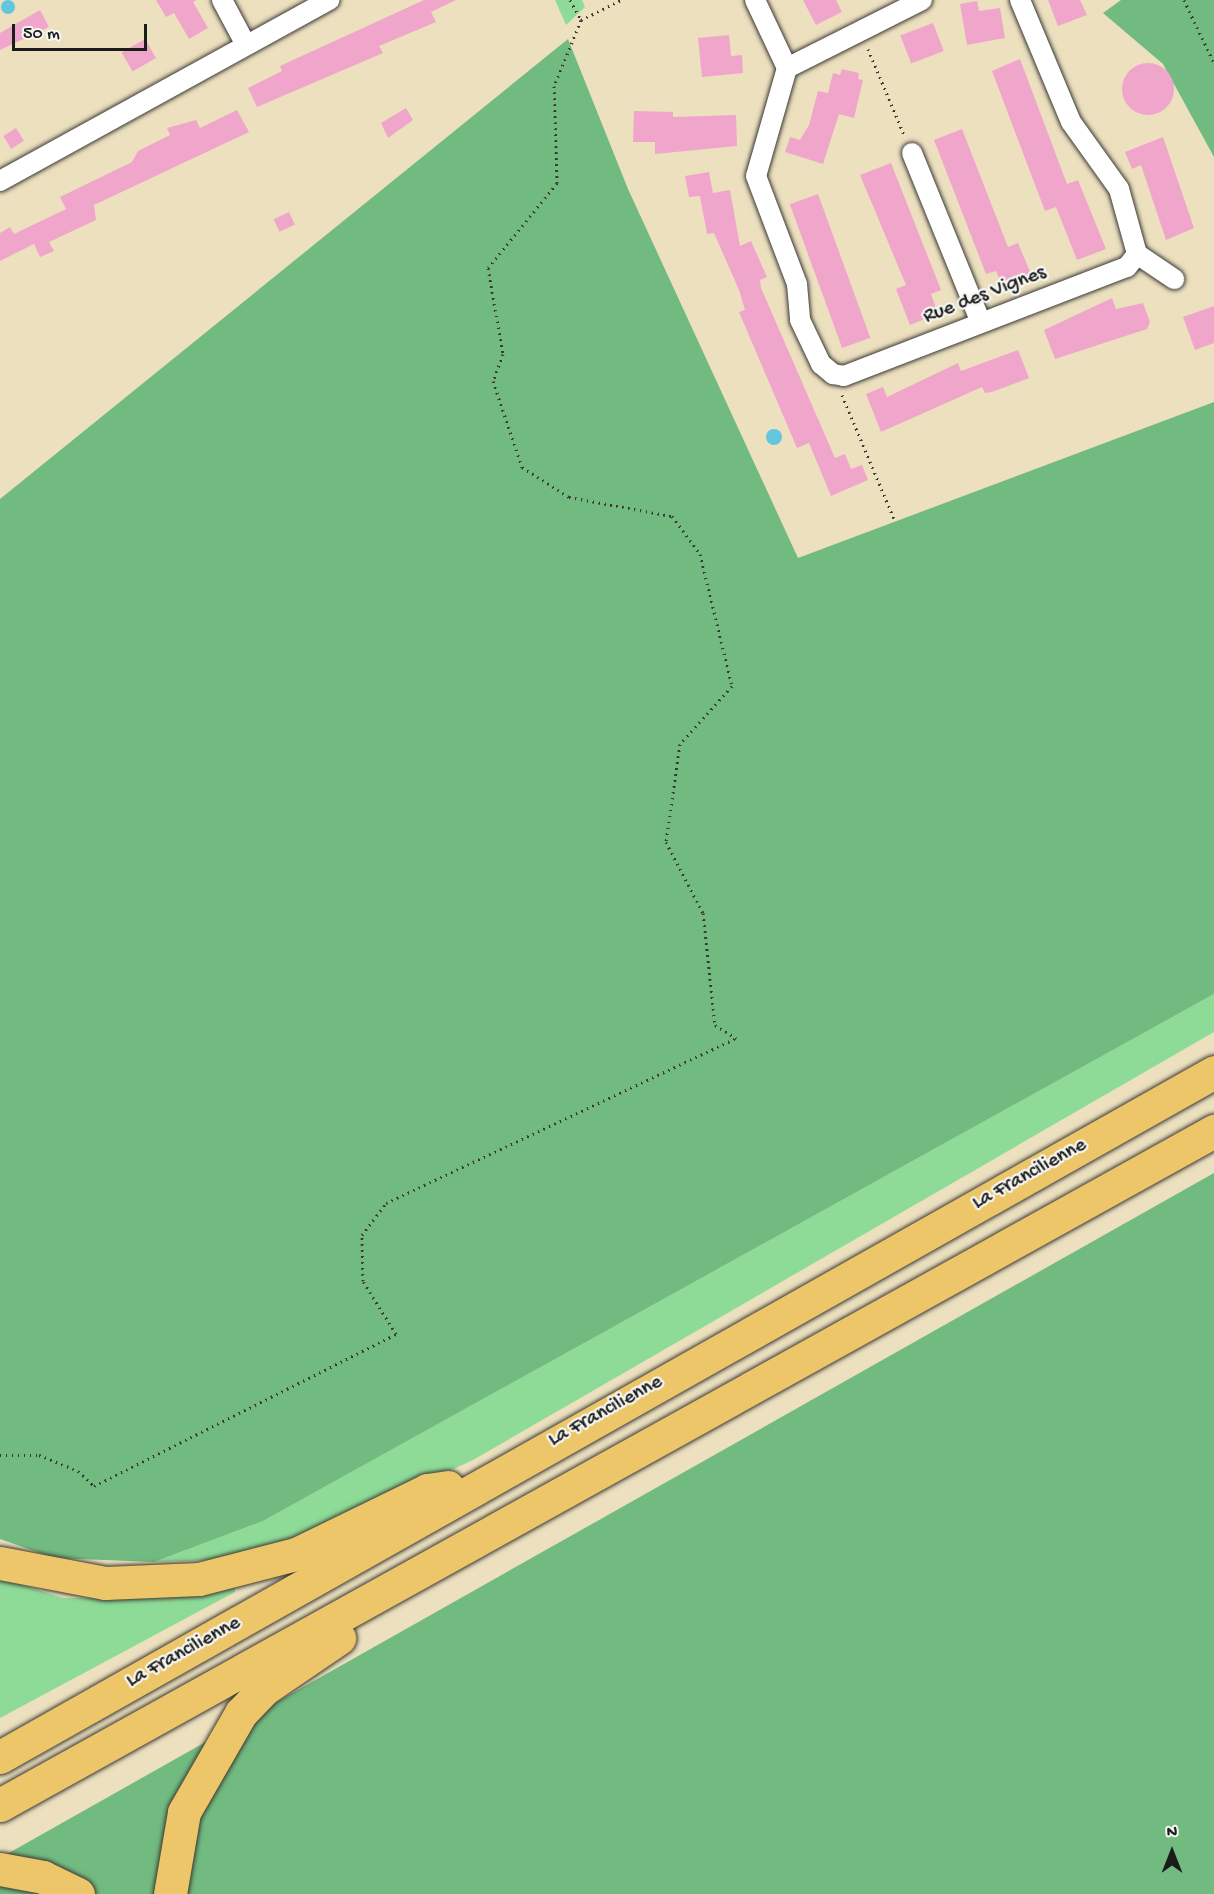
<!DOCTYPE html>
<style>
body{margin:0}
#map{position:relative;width:1214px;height:1894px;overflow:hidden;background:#ece0bf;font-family:"Gochi Hand",sans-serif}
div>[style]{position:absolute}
.green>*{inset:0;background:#8edb98}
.forest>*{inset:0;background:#72bb80}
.water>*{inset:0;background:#61c6de}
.round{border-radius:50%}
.building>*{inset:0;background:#f0a6cb;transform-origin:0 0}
.path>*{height:3px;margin-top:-1.5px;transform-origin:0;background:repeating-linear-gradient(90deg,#3b3934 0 1.5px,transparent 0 6px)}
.roads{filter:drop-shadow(0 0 2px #3b3934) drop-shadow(0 0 2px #3b3934)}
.minor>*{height:20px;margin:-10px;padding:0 10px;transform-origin:10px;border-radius:10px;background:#fff}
.trunk>*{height:33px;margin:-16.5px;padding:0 16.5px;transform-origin:16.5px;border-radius:16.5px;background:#ecc669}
span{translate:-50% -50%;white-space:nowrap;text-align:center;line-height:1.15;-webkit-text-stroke:4.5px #f6f6f2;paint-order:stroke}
.street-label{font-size:21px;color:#1c1c1c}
.north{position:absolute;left:1142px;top:1822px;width:60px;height:60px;-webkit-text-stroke:4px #f6f6f2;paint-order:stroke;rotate:0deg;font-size:16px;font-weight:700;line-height:24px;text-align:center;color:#1c1c1c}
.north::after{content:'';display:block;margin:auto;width:21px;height:27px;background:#1c1c1c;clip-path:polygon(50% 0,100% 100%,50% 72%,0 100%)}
.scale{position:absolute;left:12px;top:24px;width:135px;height:27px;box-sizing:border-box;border:3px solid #1c1c1c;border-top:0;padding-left:8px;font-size:18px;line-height:21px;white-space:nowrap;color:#1c1c1c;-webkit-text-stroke:4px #f6f6f2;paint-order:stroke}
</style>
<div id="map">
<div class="green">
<i style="clip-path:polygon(555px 0,582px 0,585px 7px,566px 25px)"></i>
<i style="clip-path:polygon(1214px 994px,1214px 1032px,473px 1460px,311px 1535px,218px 1560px,154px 1562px,263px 1521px)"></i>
<i style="clip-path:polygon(0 1578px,63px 1598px,128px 1598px,235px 1580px,235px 1592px,0 1718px)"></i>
</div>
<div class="forest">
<i style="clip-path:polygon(1121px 0,1214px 0,1214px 157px,1163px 64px,1103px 13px)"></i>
<i style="clip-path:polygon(568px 39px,628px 189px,798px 558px,1214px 402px,1214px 994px,263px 1521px,154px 1562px,54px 1558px,0 1539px,0 499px)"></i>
<i style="clip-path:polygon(1214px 1173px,1214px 1894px,0 1894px,0 1858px)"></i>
</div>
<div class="water">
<i class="round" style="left:1px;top:0;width:14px;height:14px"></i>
<i class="round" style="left:766px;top:429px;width:16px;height:16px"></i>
</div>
<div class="building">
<i style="clip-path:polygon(156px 0,197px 0,193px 2px,208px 28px,189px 39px,174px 13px,166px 17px)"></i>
<i style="clip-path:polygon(424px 0,456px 0,431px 12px,436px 22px,379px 46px,383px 53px,257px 107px,248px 88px,282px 71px,280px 66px)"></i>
<i style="clip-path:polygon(803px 0,836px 0,842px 12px,816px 25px)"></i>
<i style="clip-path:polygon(1048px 0,1080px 0,1087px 15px,1058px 26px)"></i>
<i style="clip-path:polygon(977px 1px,979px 11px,1000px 8px,1005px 38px,967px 45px,960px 4px)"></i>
<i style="clip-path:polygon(40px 10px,49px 27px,0 50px,0 33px)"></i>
<i style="left:933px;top:23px;width:30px;height:35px;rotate:69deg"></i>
<i style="clip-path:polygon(729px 35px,731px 56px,742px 55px,743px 73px,702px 77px,698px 38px)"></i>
<i style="left:145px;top:39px;width:22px;height:27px;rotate:60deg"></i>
<i style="clip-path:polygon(1020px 59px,1067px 184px,1078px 180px,1106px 249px,1077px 260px,1056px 207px,1045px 211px,992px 71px)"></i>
<i class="round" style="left:1122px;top:63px;width:52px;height:52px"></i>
<i style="clip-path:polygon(842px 69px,859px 73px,858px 79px,863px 80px,854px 118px,839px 114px,823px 164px,785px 152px,790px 137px,800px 140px,809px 125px,818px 91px,828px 93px,833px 73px,840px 75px)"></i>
<i style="clip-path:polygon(406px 108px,413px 120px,388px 138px,381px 123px)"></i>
<i style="clip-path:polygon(237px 110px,249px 132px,94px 205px,96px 220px,49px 242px,54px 251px,40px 257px,34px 244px,0 261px,0 233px,10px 227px,14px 234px,66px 209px,60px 197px,132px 162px,138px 151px,170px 135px,167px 128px,196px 120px,200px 128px)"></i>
<i style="clip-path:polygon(634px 111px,673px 112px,673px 117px,736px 115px,737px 146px,655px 154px,655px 142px,633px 142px)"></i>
<i style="left:16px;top:128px;width:15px;height:15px;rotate:58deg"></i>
<i style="clip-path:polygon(962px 129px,1008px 247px,1018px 243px,1033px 279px,1004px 290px,996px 271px,986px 274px,934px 140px)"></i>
<i style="clip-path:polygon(1163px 137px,1194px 228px,1166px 240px,1141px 165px,1132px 169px,1125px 152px)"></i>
<i style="clip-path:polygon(891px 163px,941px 290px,931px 294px,938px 314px,910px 325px,896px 289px,906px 285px,860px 175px)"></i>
<i style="clip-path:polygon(709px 172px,713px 193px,730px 190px,740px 246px,751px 241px,767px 277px,760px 280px,761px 288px,835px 458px,845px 454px,851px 469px,862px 465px,868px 480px,831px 496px,809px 443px,797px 448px,739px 312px,745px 310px,739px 290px,714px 233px,707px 234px,700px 196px,689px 197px,685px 176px)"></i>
<i style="left:818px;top:194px;width:153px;height:30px;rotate:70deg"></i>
<i style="left:289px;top:212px;width:14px;height:17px;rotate:65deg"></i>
<i style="clip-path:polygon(1112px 298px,1116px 309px,1143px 303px,1150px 322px,1147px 329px,1055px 359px,1044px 330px)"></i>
<i style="clip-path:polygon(1214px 306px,1214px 343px,1195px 350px,1183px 317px)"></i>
<i style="clip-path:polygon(1018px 350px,1029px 378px,992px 392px,985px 393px,982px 387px,881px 432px,866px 394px,883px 387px,887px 397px,958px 363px,961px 371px)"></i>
</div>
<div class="path">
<i style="left:570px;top:0;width:23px;rotate:61deg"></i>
<i style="left:581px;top:20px;width:71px;rotate:112.2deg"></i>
<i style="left:554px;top:86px;width:97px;rotate:88.2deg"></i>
<i style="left:557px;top:183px;width:109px;rotate:129.1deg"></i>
<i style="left:488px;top:268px;width:87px;rotate:80.1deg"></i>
<i style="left:503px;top:354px;width:29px;rotate:110deg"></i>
<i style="left:493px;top:381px;width:91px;rotate:71.4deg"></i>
<i style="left:522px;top:467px;width:56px;rotate:32.6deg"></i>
<i style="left:569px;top:497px;width:105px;rotate:10.5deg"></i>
<i style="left:672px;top:516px;width:47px;rotate:53.6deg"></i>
<i style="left:700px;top:554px;width:136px;rotate:76.4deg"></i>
<i style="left:732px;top:686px;width:78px;rotate:131.9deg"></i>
<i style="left:680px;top:744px;width:99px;rotate:98.1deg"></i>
<i style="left:666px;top:842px;width:80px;rotate:62.5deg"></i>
<i style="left:703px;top:913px;width:113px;rotate:83.9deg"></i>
<i style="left:715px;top:1025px;width:25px;rotate:32deg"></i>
<i style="left:1184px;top:0;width:70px;rotate:64.5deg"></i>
<i style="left:581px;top:20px;width:45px;rotate:-26.6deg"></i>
<i style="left:868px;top:49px;width:95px;rotate:67.2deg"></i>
<i style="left:842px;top:395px;width:137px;rotate:67.2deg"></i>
<i style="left:0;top:1455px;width:39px"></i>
<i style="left:39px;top:1455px;width:42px;rotate:22.3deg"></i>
<i style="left:78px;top:1471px;width:22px;rotate:43deg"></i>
<i style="left:94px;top:1486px;width:338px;rotate:-26.7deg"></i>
<i style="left:396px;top:1334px;width:62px;rotate:-121.9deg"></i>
<i style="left:363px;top:1281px;width:46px;rotate:-91.2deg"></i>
<i style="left:362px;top:1235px;width:40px;rotate:-53deg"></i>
<i style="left:386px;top:1203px;width:387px;rotate:-25.2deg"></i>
</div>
<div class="roads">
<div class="minor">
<i style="left:222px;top:0;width:51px;rotate:61.9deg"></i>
<i style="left:755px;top:0;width:75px;rotate:64.8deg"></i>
<i style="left:787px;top:68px;width:112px;rotate:106deg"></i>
<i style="left:756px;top:176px;width:116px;rotate:69.2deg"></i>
<i style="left:797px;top:284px;width:36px;rotate:85deg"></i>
<i style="left:800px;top:320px;width:49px;rotate:64.5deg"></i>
<i style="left:821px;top:364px;width:16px;rotate:40deg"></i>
<i style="left:833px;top:374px;width:11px;rotate:10deg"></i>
<i style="left:844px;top:376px;width:303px;rotate:-21.1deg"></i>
<i style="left:1127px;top:267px;width:16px;rotate:-52deg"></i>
<i style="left:1020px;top:0;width:132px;rotate:67.3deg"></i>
<i style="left:1071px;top:122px;width:82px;rotate:54.4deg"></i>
<i style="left:1119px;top:189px;width:67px;rotate:74.5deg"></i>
<i style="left:787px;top:68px;width:151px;rotate:-26.7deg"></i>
<i style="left:912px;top:153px;width:183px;rotate:67.9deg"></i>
<i style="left:0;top:181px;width:376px;rotate:-28.8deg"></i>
<i style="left:1137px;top:254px;width:45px;rotate:34deg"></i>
</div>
<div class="trunk">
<i style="left:0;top:1563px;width:107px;rotate:10.8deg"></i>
<i style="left:105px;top:1583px;width:94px;rotate:-2.4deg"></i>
<i style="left:199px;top:1579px;width:100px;rotate:-14.5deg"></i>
<i style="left:296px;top:1554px;width:146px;rotate:-26deg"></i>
<i style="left:427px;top:1490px;width:21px;rotate:-8deg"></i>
<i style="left:0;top:1757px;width:1394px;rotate:-29.43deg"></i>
<i style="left:0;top:1805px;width:1389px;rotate:-29.04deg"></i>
<i style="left:0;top:1869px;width:44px;rotate:10.5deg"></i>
<i style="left:43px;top:1877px;width:39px;rotate:26deg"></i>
<i style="left:170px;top:1894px;width:83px;rotate:-80.3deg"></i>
<i style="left:184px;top:1812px;width:114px;rotate:-60.1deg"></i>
<i style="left:241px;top:1713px;width:33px;rotate:-46deg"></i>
<i style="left:264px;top:1689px;width:91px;rotate:-34.2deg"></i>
</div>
</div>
<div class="street-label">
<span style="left:985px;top:296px;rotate:-21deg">Rue des Vignes</span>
<span style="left:1030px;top:1175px;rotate:-29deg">La Francilienne</span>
<span style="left:606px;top:1412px;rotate:-29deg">La Francilienne</span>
<span style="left:184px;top:1653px;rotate:-29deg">La Francilienne</span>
</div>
<div class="north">N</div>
<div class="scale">50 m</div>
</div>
